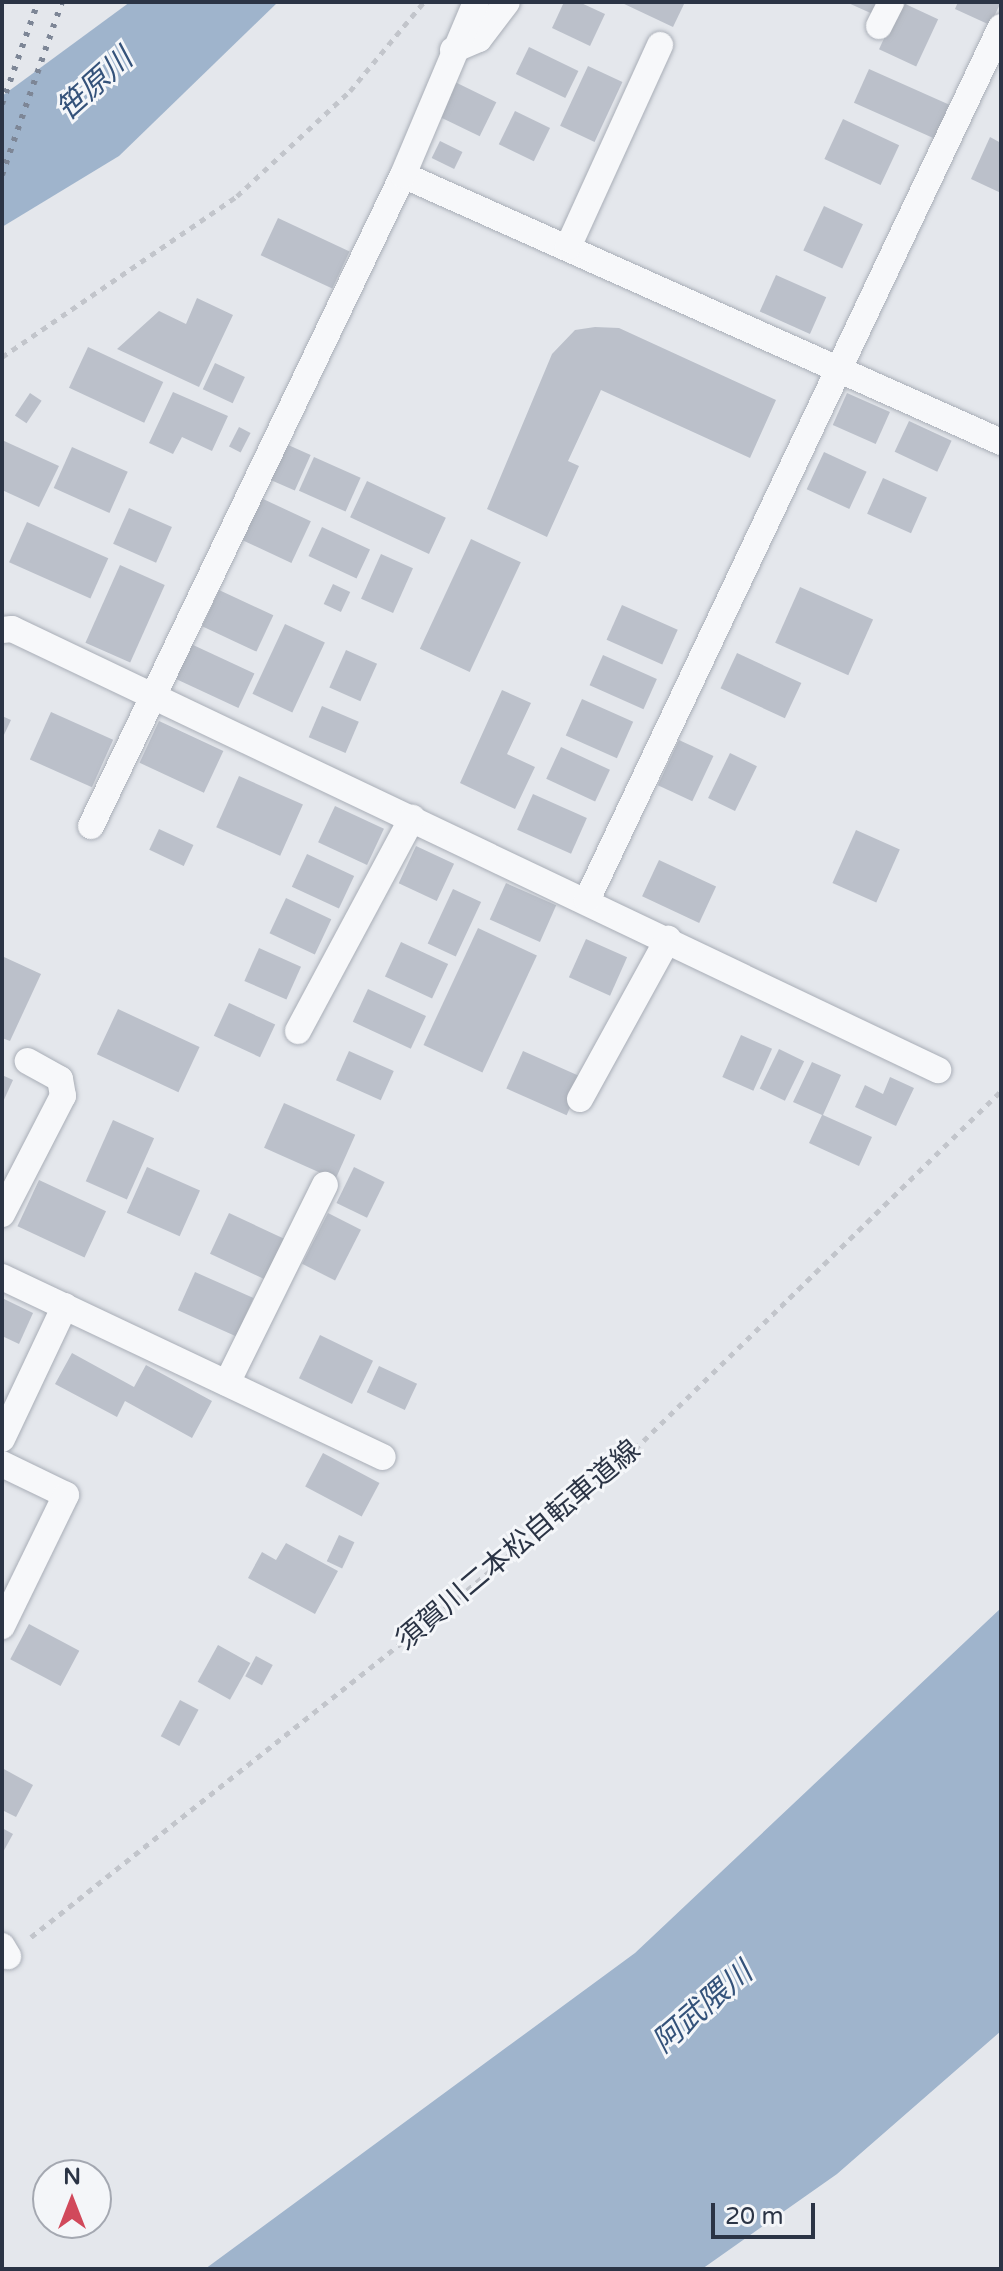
<!DOCTYPE html>
<meta charset="utf-8">
<style>
body{margin:0}
#map{position:relative;width:1003px;height:2271px;overflow:hidden;background:#e4e7ec;font-family:"Varela Round","Noto Sans JP",sans-serif}
div>[style]{position:absolute}
.water>*{inset:0;background:#9fb4cc}
.building>*{inset:0;background:#bbc0ca;transform-origin:0 0}
.path>*{height:5px;margin-top:-2.5px;transform-origin:0;background:repeating-linear-gradient(90deg,#c2c5cb 0 6px,transparent 0 12px)}
.roads{filter:drop-shadow(0 0 2px #a9aeb7) drop-shadow(0 0 2px #a9aeb7)}
.minor>*{height:26px;margin:-13px;padding:0 13px;transform-origin:13px;border-radius:13px;background:#f7f8fa}
.rail>*{height:6px;margin-top:-3px;transform-origin:0;background:repeating-linear-gradient(90deg,#7d8696 0 4px,transparent 0 12px)}
span{translate:-50% -50%;white-space:nowrap;text-align:center;line-height:1.15;-webkit-text-stroke:6px #f4f6f9;paint-order:stroke}
.street-label{font-size:28px;color:#2b3445}
.water-label{font-size:30px;color:#34527a;font-style:italic}
.frame{position:absolute;inset:0;border:4px solid #2b3445;pointer-events:none}
.north{position:absolute;left:32px;top:2159px;width:80px;height:80px;box-sizing:border-box;background:#f4f6f9;border:2px solid #a4a8b1;border-radius:50%;rotate:0deg;font-size:22px;font-weight:700;line-height:32px;text-align:center;color:#2b3445}
.north::after{content:'';display:block;margin:auto;width:28px;height:36px;background:#d1495b;clip-path:polygon(50% 0,100% 100%,50% 72%,0 100%)}
.scale{position:absolute;left:711px;top:2203px;width:104px;height:36px;box-sizing:border-box;border:4px solid #2b3445;border-top:0;padding-left:10px;font-size:24px;line-height:28px;white-space:nowrap;color:#2b3445;-webkit-text-stroke:6px #f4f6f9;paint-order:stroke}
</style>
<div id="map">
<div class="water">
<i style="clip-path:polygon(130px 2px,278px 2px,119px 156px,2px 227px,2px 96px)"></i>
<i style="clip-path:polygon(1001px 1608px,1001px 2031px,837px 2174px,702px 2269px,205px 2269px,635px 1953px)"></i>
</div>
<div class="building">
<i style="clip-path:polygon(564px 2px,579px 2px,605px 14px,590px 46px,552px 28px)"></i>
<i style="clip-path:polygon(620px 2px,685px 2px,673px 27px)"></i>
<i style="clip-path:polygon(846px 2px,881px 2px,875px 15px)"></i>
<i style="left:901px;top:2px;width:41px;height:52px;rotate:25deg"></i>
<i style="clip-path:polygon(958px 2px,1001px 2px,990px 25px,955px 9px)"></i>
<i style="left:529px;top:47px;width:55px;height:30px;rotate:26deg"></i>
<i style="left:588px;top:66px;width:38px;height:66px;rotate:25deg"></i>
<i style="left:869px;top:69px;width:88px;height:37px;rotate:24deg"></i>
<i style="left:455px;top:82px;width:46px;height:38px;rotate:26deg"></i>
<i style="left:515px;top:111px;width:39px;height:37px;rotate:26deg"></i>
<i style="left:843px;top:119px;width:62px;height:44px;rotate:25deg"></i>
<i style="clip-path:polygon(990px 137px,1001px 143px,1001px 193px,971px 179px)"></i>
<i style="left:440px;top:141px;width:25px;height:19px;rotate:26deg"></i>
<i style="left:824px;top:206px;width:43px;height:49px;rotate:25deg"></i>
<i style="left:278px;top:218px;width:79px;height:41px;rotate:25deg"></i>
<i style="left:776px;top:275px;width:55px;height:40px;rotate:24deg"></i>
<i style="clip-path:polygon(197px 298px,233px 315px,199px 387px,117px 349px,159px 311px,186px 324px)"></i>
<i style="clip-path:polygon(595px 327px,619px 328px,776px 400px,750px 458px,601px 390px,568px 461px,579px 466px,547px 537px,487px 509px,552px 354px,575px 330px)"></i>
<i style="left:88px;top:347px;width:83px;height:45px;rotate:25deg"></i>
<i style="left:215px;top:363px;width:33px;height:29px;rotate:25deg"></i>
<i style="clip-path:polygon(173px 392px,228px 416px,212px 451px,182px 437px,173px 454px,149px 443px)"></i>
<i style="left:30px;top:393px;width:14px;height:27px;rotate:34deg"></i>
<i style="left:847px;top:393px;width:47px;height:35px;rotate:24deg"></i>
<i style="left:909px;top:421px;width:47px;height:34px;rotate:25deg"></i>
<i style="left:239px;top:427px;width:13px;height:22px;rotate:27deg"></i>
<i style="clip-path:polygon(2px 440px,59px 466px,39px 507px,2px 490px)"></i>
<i style="left:286px;top:444px;width:27px;height:39px;rotate:24deg"></i>
<i style="left:72px;top:447px;width:61px;height:45px;rotate:24deg"></i>
<i style="left:824px;top:452px;width:47px;height:41px;rotate:25deg"></i>
<i style="left:314px;top:457px;width:51px;height:37px;rotate:24deg"></i>
<i style="left:883px;top:478px;width:48px;height:39px;rotate:24deg"></i>
<i style="left:367px;top:481px;width:87px;height:40px;rotate:25deg"></i>
<i style="left:261px;top:498px;width:55px;height:46px;rotate:25deg"></i>
<i style="left:129px;top:508px;width:47px;height:39px;rotate:24deg"></i>
<i style="left:27px;top:522px;width:89px;height:44px;rotate:24deg"></i>
<i style="left:322px;top:527px;width:53px;height:32px;rotate:25deg"></i>
<i style="left:471px;top:539px;width:55px;height:121px;rotate:25deg"></i>
<i style="left:381px;top:554px;width:35px;height:49px;rotate:24deg"></i>
<i style="left:120px;top:565px;width:49px;height:85px;rotate:24deg"></i>
<i style="left:333px;top:584px;width:19px;height:22px;rotate:25deg"></i>
<i style="left:800px;top:587px;width:80px;height:61px;rotate:24deg"></i>
<i style="left:219px;top:590px;width:60px;height:40px;rotate:25deg"></i>
<i style="left:622px;top:605px;width:61px;height:38px;rotate:24deg"></i>
<i style="left:285px;top:624px;width:44px;height:77px;rotate:25deg"></i>
<i style="left:191px;top:644px;width:70px;height:38px;rotate:25deg"></i>
<i style="left:346px;top:650px;width:34px;height:41px;rotate:24deg"></i>
<i style="left:737px;top:653px;width:71px;height:39px;rotate:25deg"></i>
<i style="left:603px;top:655px;width:59px;height:33px;rotate:24deg"></i>
<i style="clip-path:polygon(502px 690px,531px 703px,507px 754px,535px 767px,515px 809px,460px 783px)"></i>
<i style="left:582px;top:699px;width:56px;height:40px;rotate:24deg"></i>
<i style="left:322px;top:706px;width:40px;height:34px;rotate:23deg"></i>
<i style="left:51px;top:712px;width:68px;height:52px;rotate:24deg"></i>
<i style="clip-path:polygon(2px 716px,11px 720px,2px 739px)"></i>
<i style="left:159px;top:721px;width:71px;height:46px;rotate:25deg"></i>
<i style="left:679px;top:740px;width:38px;height:50px;rotate:25deg"></i>
<i style="left:561px;top:747px;width:54px;height:35px;rotate:25deg"></i>
<i style="left:730px;top:753px;width:30px;height:50px;rotate:26deg"></i>
<i style="left:239px;top:776px;width:70px;height:56px;rotate:24deg"></i>
<i style="left:533px;top:794px;width:59px;height:39px;rotate:24deg"></i>
<i style="left:335px;top:806px;width:54px;height:40px;rotate:25deg"></i>
<i style="left:159px;top:829px;width:38px;height:23px;rotate:25deg"></i>
<i style="left:856px;top:830px;width:48px;height:58px;rotate:24deg"></i>
<i style="left:416px;top:846px;width:42px;height:41px;rotate:25deg"></i>
<i style="left:307px;top:854px;width:52px;height:36px;rotate:25deg"></i>
<i style="left:659px;top:860px;width:63px;height:40px;rotate:25deg"></i>
<i style="left:506px;top:883px;width:55px;height:40px;rotate:24deg"></i>
<i style="left:453px;top:889px;width:31px;height:60px;rotate:25deg"></i>
<i style="left:286px;top:898px;width:50px;height:39px;rotate:25deg"></i>
<i style="left:478px;top:928px;width:65px;height:129px;rotate:25deg"></i>
<i style="left:586px;top:939px;width:45px;height:42px;rotate:24deg"></i>
<i style="left:401px;top:942px;width:52px;height:38px;rotate:25deg"></i>
<i style="left:259px;top:948px;width:46px;height:36px;rotate:24deg"></i>
<i style="clip-path:polygon(4px 957px,41px 974px,10px 1041px,2px 1038px)"></i>
<i style="left:368px;top:989px;width:64px;height:36px;rotate:25deg"></i>
<i style="left:229px;top:1003px;width:51px;height:36px;rotate:25deg"></i>
<i style="left:118px;top:1009px;width:90px;height:50px;rotate:25deg"></i>
<i style="left:741px;top:1035px;width:34px;height:46px;rotate:24deg"></i>
<i style="left:779px;top:1049px;width:28px;height:44px;rotate:26deg"></i>
<i style="left:349px;top:1051px;width:49px;height:32px;rotate:24deg"></i>
<i style="left:523px;top:1051px;width:66px;height:41px;rotate:24deg"></i>
<i style="clip-path:polygon(812px 1062px,841px 1075px,823px 1115px,872px 1137px,859px 1166px,809px 1143px,822px 1115px,793px 1102px)"></i>
<i style="clip-path:polygon(2px 1075px,13px 1080px,2px 1104px)"></i>
<i style="clip-path:polygon(890px 1077px,914px 1088px,896px 1126px,855px 1107px,865px 1085px,883px 1094px)"></i>
<i style="left:284px;top:1103px;width:78px;height:49px;rotate:24deg"></i>
<i style="left:113px;top:1120px;width:45px;height:67px;rotate:24deg"></i>
<i style="left:147px;top:1167px;width:58px;height:50px;rotate:24deg"></i>
<i style="left:354px;top:1167px;width:34px;height:40px;rotate:26deg"></i>
<i style="left:39px;top:1180px;width:74px;height:51px;rotate:25deg"></i>
<i style="left:229px;top:1213px;width:62px;height:45px;rotate:25deg"></i>
<i style="left:328px;top:1213px;width:37px;height:57px;rotate:27deg"></i>
<i style="left:195px;top:1272px;width:64px;height:42px;rotate:24deg"></i>
<i style="clip-path:polygon(2px 1298px,33px 1313px,19px 1344px,2px 1336px)"></i>
<i style="left:320px;top:1335px;width:59px;height:48px;rotate:26deg"></i>
<i style="clip-path:polygon(72px 1353px,134px 1387px,146px 1365px,212px 1401px,192px 1438px,125px 1401px,117px 1417px,55px 1384px)"></i>
<i style="left:379px;top:1366px;width:42px;height:29px;rotate:25deg"></i>
<i style="left:323px;top:1453px;width:64px;height:38px;rotate:28deg"></i>
<i style="left:339px;top:1535px;width:17px;height:29px;rotate:25deg"></i>
<i style="clip-path:polygon(286px 1543px,338px 1571px,315px 1614px,248px 1578px,262px 1552px,276px 1560px)"></i>
<i style="left:29px;top:1624px;width:57px;height:40px;rotate:28deg"></i>
<i style="left:218px;top:1645px;width:37px;height:42px;rotate:29deg"></i>
<i style="left:256px;top:1656px;width:19px;height:23px;rotate:28deg"></i>
<i style="left:180px;top:1700px;width:21px;height:41px;rotate:28deg"></i>
<i style="clip-path:polygon(2px 1768px,33px 1785px,16px 1817px,2px 1810px)"></i>
<i style="clip-path:polygon(2px 1828px,13px 1834px,2px 1854px)"></i>
</div>
<div class="path">
<i style="left:2px;top:357px;width:285px;rotate:-34.4deg"></i>
<i style="left:237px;top:196px;width:154px;rotate:-42.9deg"></i>
<i style="left:350px;top:91px;width:116px;rotate:-50.3deg"></i>
<i style="left:31px;top:1937px;width:545px;rotate:-38.45deg"></i>
<i style="left:458px;top:1598px;width:231px;rotate:-40.1deg"></i>
<i style="left:635px;top:1449px;width:512px;rotate:-44.37deg"></i>
</div>
<div class="roads">
<div class="minor">
<i style="left:879px;top:26px;width:27px;rotate:-63deg"></i>
<i style="left:453px;top:50px;width:28px;rotate:-23deg"></i>
<i style="left:479px;top:39px;width:46px;rotate:-52.9deg"></i>
<i style="left:403px;top:175px;width:655px;rotate:24.06deg"></i>
<i style="left:568px;top:247px;width:222px;rotate:-65.5deg"></i>
<i style="left:2px;top:630px;width:10px;rotate:-6deg"></i>
<i style="left:12px;top:629px;width:1026px;rotate:25.47deg"></i>
<i style="left:91px;top:826px;width:722px;rotate:-64.39deg"></i>
<i style="left:403px;top:175px;width:188px;rotate:-67.1deg"></i>
<i style="left:587px;top:900px;width:966px;rotate:-64.63deg"></i>
<i style="left:298px;top:1031px;width:242px;rotate:-61.8deg"></i>
<i style="left:580px;top:1099px;width:183px;rotate:-61.2deg"></i>
<i style="left:2px;top:1214px;width:133px;rotate:-62.7deg"></i>
<i style="left:63px;top:1096px;width:17px;rotate:-100deg"></i>
<i style="left:60px;top:1079px;width:37px;rotate:-151deg"></i>
<i style="left:2px;top:1277px;width:421px;rotate:25.3deg"></i>
<i style="left:227px;top:1383px;width:221px;rotate:-63.7deg"></i>
<i style="left:2px;top:1439px;width:147px;rotate:-64.7deg"></i>
<i style="left:2px;top:1464px;width:71px;rotate:25.8deg"></i>
<i style="left:66px;top:1495px;width:146px;rotate:116deg"></i>
<i style="left:2px;top:1946px;width:12px;rotate:59deg"></i>
</div>
</div>
<div class="rail">
<i style="left:2px;top:104px;width:108px;rotate:-70.6deg"></i>
<i style="left:2px;top:175px;width:183px;rotate:-70.9deg"></i>
</div>
<div class="street-label">
<span style="left:518px;top:1545px;rotate:-40deg">須賀川二本松自転車道線</span>
</div>
<div class="water-label">
<span style="left:95px;top:85px;rotate:-42deg">笹原川</span>
<span style="left:703px;top:2008px;rotate:-41deg">阿武隈川</span>
</div>
<div class="frame"></div>
<div class="north">N</div>
<div class="scale">20 m</div>
</div>
